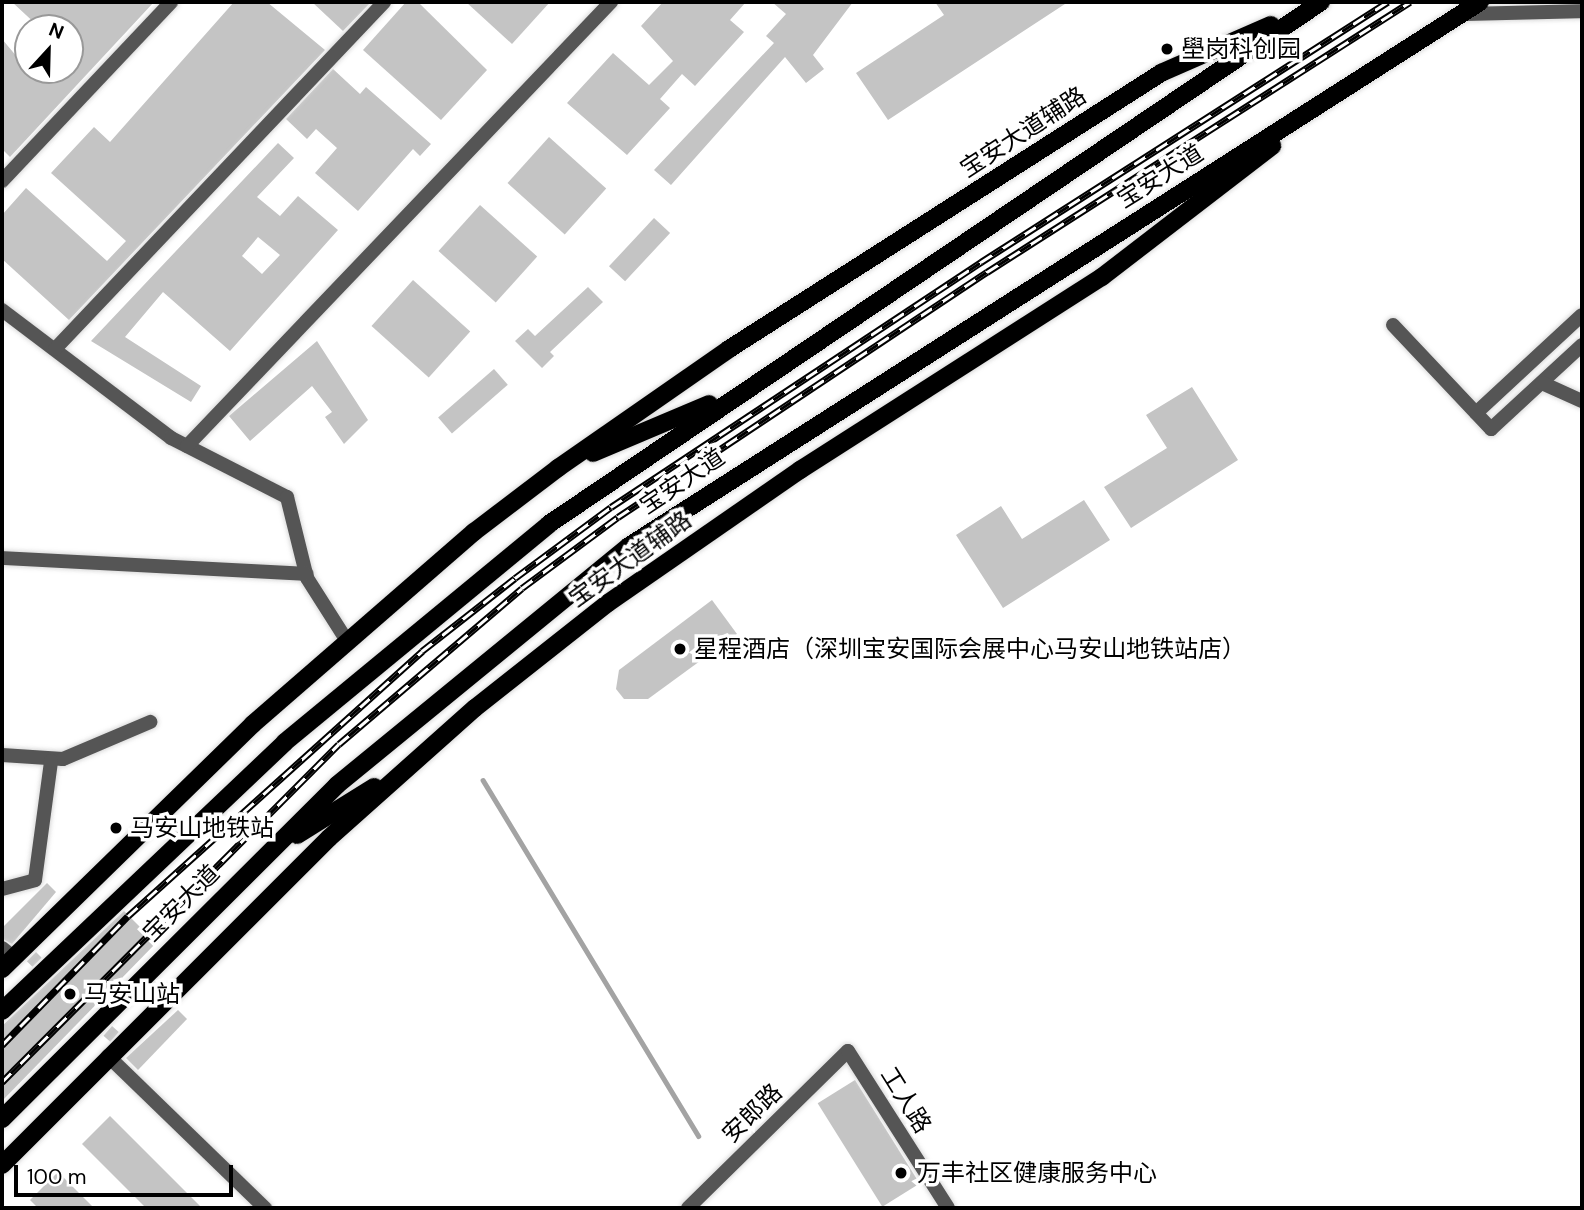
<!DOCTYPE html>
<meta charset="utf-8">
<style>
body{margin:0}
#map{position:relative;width:1584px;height:1210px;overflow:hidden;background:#fff;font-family:"DM Sans","Noto Sans SC",sans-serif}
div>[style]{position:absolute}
.stream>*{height:4.5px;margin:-2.25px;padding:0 2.25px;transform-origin:2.25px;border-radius:2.25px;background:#a3a3a3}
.building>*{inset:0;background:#c4c4c4;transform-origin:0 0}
.roads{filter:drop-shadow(0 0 2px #dbdbdb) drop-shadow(0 0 2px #dbdbdb)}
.minor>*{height:14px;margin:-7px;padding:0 7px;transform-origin:7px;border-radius:7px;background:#555}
.major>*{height:18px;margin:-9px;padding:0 9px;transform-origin:9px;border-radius:9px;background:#000}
.rail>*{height:7px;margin-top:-3.5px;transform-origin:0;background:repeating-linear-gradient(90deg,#fff 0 13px,#000 0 26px);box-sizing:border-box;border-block:2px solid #000}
.dots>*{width:19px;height:19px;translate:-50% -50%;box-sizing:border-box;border:4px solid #fff;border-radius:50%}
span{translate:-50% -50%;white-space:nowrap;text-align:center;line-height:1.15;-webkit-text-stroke:7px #fff;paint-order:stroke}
.poi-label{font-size:24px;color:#000}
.left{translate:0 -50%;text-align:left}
.street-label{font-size:24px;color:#000}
.frame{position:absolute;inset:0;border:4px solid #000;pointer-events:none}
.north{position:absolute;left:14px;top:14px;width:70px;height:70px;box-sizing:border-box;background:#fff;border:2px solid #999;border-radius:50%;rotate:22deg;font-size:19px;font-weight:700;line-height:28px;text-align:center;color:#000}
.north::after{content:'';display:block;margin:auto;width:24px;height:32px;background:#000;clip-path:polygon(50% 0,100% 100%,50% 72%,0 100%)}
.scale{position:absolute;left:14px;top:1165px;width:219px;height:32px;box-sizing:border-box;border:4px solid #000;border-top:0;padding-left:9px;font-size:21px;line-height:24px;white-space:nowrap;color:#000;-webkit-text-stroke:5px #fff;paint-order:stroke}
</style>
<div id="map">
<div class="stream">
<i style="left:483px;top:780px;width:416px;rotate:58.8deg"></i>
</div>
<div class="building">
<i style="clip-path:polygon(12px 2px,154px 2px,10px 157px,2px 149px,2px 39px,28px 70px,70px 70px,70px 28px,40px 28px)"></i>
<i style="clip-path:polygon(234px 2px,267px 2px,325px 50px,69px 320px,2px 259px,2px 215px,26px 188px,107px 261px,126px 241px,51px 173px,94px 127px,110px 142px)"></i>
<i style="clip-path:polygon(312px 2px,371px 2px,343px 31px)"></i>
<i style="clip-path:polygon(406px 2px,418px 2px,487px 70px,441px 120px,363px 50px)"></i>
<i style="clip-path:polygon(466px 2px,550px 2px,512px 44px)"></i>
<i style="clip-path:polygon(663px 2px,746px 2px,730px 20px,744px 32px,695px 86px,682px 74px,660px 99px,670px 108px,627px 155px,567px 103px,613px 53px,649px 85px,673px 61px,641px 26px)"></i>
<i style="clip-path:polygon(772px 2px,853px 2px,813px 55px,824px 69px,806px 83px,785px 57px,671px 185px,654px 170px,774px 43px,766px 36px,786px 14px)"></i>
<i style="clip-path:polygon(935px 2px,1068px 2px,888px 120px,856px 73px,944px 15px)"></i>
<i style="clip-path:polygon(333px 69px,360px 94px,366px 87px,431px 144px,420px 156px,413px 149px,358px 211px,315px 173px,337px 148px,316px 129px,307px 139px,286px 119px)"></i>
<i style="left:549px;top:137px;width:77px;height:62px;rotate:42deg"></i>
<i style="clip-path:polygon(evenodd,278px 143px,294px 158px,257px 197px,280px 216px,298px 196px,338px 230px,230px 351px,163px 292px,125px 337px,201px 386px,191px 402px,91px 341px,278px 143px,258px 237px,280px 255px,262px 274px,242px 256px,258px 237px)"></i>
<i style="left:480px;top:205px;width:77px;height:62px;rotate:42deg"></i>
<i style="left:654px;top:218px;width:22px;height:66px;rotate:43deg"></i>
<i style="left:413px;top:280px;width:77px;height:62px;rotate:42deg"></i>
<i style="clip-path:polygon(588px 287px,603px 302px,550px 352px,554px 356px,542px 368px,515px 341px,528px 329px,535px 336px)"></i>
<i style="clip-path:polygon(317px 341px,368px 420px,344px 444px,325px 417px,332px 412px,312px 386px,250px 441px,229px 416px)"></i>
<i style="left:494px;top:369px;width:21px;height:74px;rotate:49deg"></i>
<i style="clip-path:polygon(1192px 387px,1238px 460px,1131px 528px,1104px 487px,1167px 448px,1146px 415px)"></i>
<i style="clip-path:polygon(1084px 500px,1110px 540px,1003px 608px,956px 535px,1001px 506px,1022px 539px)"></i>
<i style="clip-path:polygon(712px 600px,737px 634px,648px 699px,624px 699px,616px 689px,619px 670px)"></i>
<i style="clip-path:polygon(47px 883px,56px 892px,12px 944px,3px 939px,2px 928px)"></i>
<i style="clip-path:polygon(124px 911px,156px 943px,2px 1101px,2px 1026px)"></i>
<i style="left:36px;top:952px;width:8px;height:13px;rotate:45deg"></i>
<i style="clip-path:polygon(178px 1010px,187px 1019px,138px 1070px,126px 1058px)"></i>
<i style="left:112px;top:1026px;width:9px;height:13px;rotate:41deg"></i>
<i style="left:855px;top:1080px;width:122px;height:44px;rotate:58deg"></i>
<i style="clip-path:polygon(110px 1116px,202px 1208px,146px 1208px,82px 1144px)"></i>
<i style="clip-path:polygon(58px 1172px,94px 1208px,38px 1208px,30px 1200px)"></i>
</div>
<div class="roads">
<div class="minor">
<i style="left:1462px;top:14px;width:120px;rotate:-1.4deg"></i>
<i style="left:2px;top:181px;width:246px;rotate:-46.6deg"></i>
<i style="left:2px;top:310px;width:212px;rotate:37.1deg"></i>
<i style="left:171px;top:438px;width:130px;rotate:27deg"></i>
<i style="left:287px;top:497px;width:83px;rotate:76.1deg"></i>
<i style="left:307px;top:578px;width:75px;rotate:57.6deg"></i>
<i style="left:1393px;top:325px;width:143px;rotate:46.7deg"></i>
<i style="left:1491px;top:429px;width:124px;rotate:-42.7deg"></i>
<i style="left:55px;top:349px;width:478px;rotate:-46.5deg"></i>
<i style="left:1542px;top:383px;width:44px;rotate:24.2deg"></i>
<i style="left:1476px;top:413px;width:144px;rotate:-42.8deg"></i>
<i style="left:187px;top:446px;width:614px;rotate:-46.32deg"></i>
<i style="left:2px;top:558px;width:305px;rotate:3deg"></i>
<i style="left:2px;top:755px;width:61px;rotate:3.8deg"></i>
<i style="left:63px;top:759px;width:95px;rotate:-23deg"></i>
<i style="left:2px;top:889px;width:34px;rotate:-15deg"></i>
<i style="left:35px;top:880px;width:120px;rotate:-82.3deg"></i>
<i style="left:2px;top:948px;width:14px;rotate:39deg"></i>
<i style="left:108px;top:1056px;width:219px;rotate:44.1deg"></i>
<i style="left:688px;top:1208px;width:224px;rotate:-44.5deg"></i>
<i style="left:848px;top:1051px;width:186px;rotate:57.5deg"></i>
</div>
<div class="major">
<i style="left:593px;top:453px;width:126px;rotate:-22.9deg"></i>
<i style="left:297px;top:835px;width:91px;rotate:-31.9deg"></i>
<i style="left:2px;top:969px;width:351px;rotate:-44.3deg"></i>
<i style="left:253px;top:724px;width:293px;rotate:-41deg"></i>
<i style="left:474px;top:532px;width:106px;rotate:-37.3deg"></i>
<i style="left:558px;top:468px;width:208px;rotate:-34.8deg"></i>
<i style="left:729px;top:349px;width:513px;rotate:-32.57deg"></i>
<i style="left:1161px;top:73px;width:120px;rotate:-23.6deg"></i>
<i style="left:2px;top:1011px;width:390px;rotate:-43.5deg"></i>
<i style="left:285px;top:742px;width:342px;rotate:-39.5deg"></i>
<i style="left:549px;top:524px;width:932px;rotate:-34.07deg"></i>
<i style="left:2px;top:1119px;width:473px;rotate:-44.9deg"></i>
<i style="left:337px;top:785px;width:377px;rotate:-39.3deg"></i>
<i style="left:629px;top:546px;width:1010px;rotate:-32.59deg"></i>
<i style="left:2px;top:1165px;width:462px;rotate:-45deg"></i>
<i style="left:329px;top:838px;width:195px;rotate:-41.7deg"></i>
<i style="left:475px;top:708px;width:169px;rotate:-38.3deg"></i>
<i style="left:608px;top:603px;width:234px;rotate:-34.7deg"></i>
<i style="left:800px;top:470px;width:358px;rotate:-32.6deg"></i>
<i style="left:1102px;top:277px;width:215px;rotate:-37.6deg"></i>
</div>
</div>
<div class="rail">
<i style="left:2px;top:1045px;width:180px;rotate:-45.7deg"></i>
<i style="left:128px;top:916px;width:396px;rotate:-42deg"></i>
<i style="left:422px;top:651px;width:118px;rotate:-38.1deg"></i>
<i style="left:515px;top:578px;width:119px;rotate:-36.5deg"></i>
<i style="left:611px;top:507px;width:444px;rotate:-33.5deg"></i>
<i style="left:981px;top:262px;width:483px;rotate:-32.6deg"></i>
<i style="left:2px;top:1082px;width:477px;rotate:-45.1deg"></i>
<i style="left:339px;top:744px;width:240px;rotate:-40.4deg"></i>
<i style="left:522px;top:588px;width:119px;rotate:-36.5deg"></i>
<i style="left:618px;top:517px;width:443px;rotate:-33.6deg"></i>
<i style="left:987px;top:272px;width:502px;rotate:-32.55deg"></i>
</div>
<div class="dots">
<i style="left:1167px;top:49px;background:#000"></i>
<i style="left:680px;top:649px;background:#000"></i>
<i style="left:116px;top:828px;background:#000"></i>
<i style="left:70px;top:994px;background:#000"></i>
<i style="left:901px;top:1173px;background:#000"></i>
</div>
<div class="poi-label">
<span class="left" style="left:1181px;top:49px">壆岗科创园</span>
<span class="left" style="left:694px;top:649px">星程酒店（深圳宝安国际会展中心马安山地铁站店）</span>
<span class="left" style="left:130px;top:828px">马安山地铁站</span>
<span class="left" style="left:84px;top:994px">马安山站</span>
<span class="left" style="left:917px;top:1173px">万丰社区健康服务中心</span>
</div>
<div class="street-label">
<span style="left:1023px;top:132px;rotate:-33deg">宝安大道辅路</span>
<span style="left:1160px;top:176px;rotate:-32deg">宝安大道</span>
<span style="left:682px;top:481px;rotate:-34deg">宝安大道</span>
<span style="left:630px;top:559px;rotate:-36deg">宝安大道辅路</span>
<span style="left:181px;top:903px;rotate:-45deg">宝安大道</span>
<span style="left:906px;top:1100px;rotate:58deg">工人路</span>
<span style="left:752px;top:1113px;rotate:-44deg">安郎路</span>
</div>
<div class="frame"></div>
<div class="north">N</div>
<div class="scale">100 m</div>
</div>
